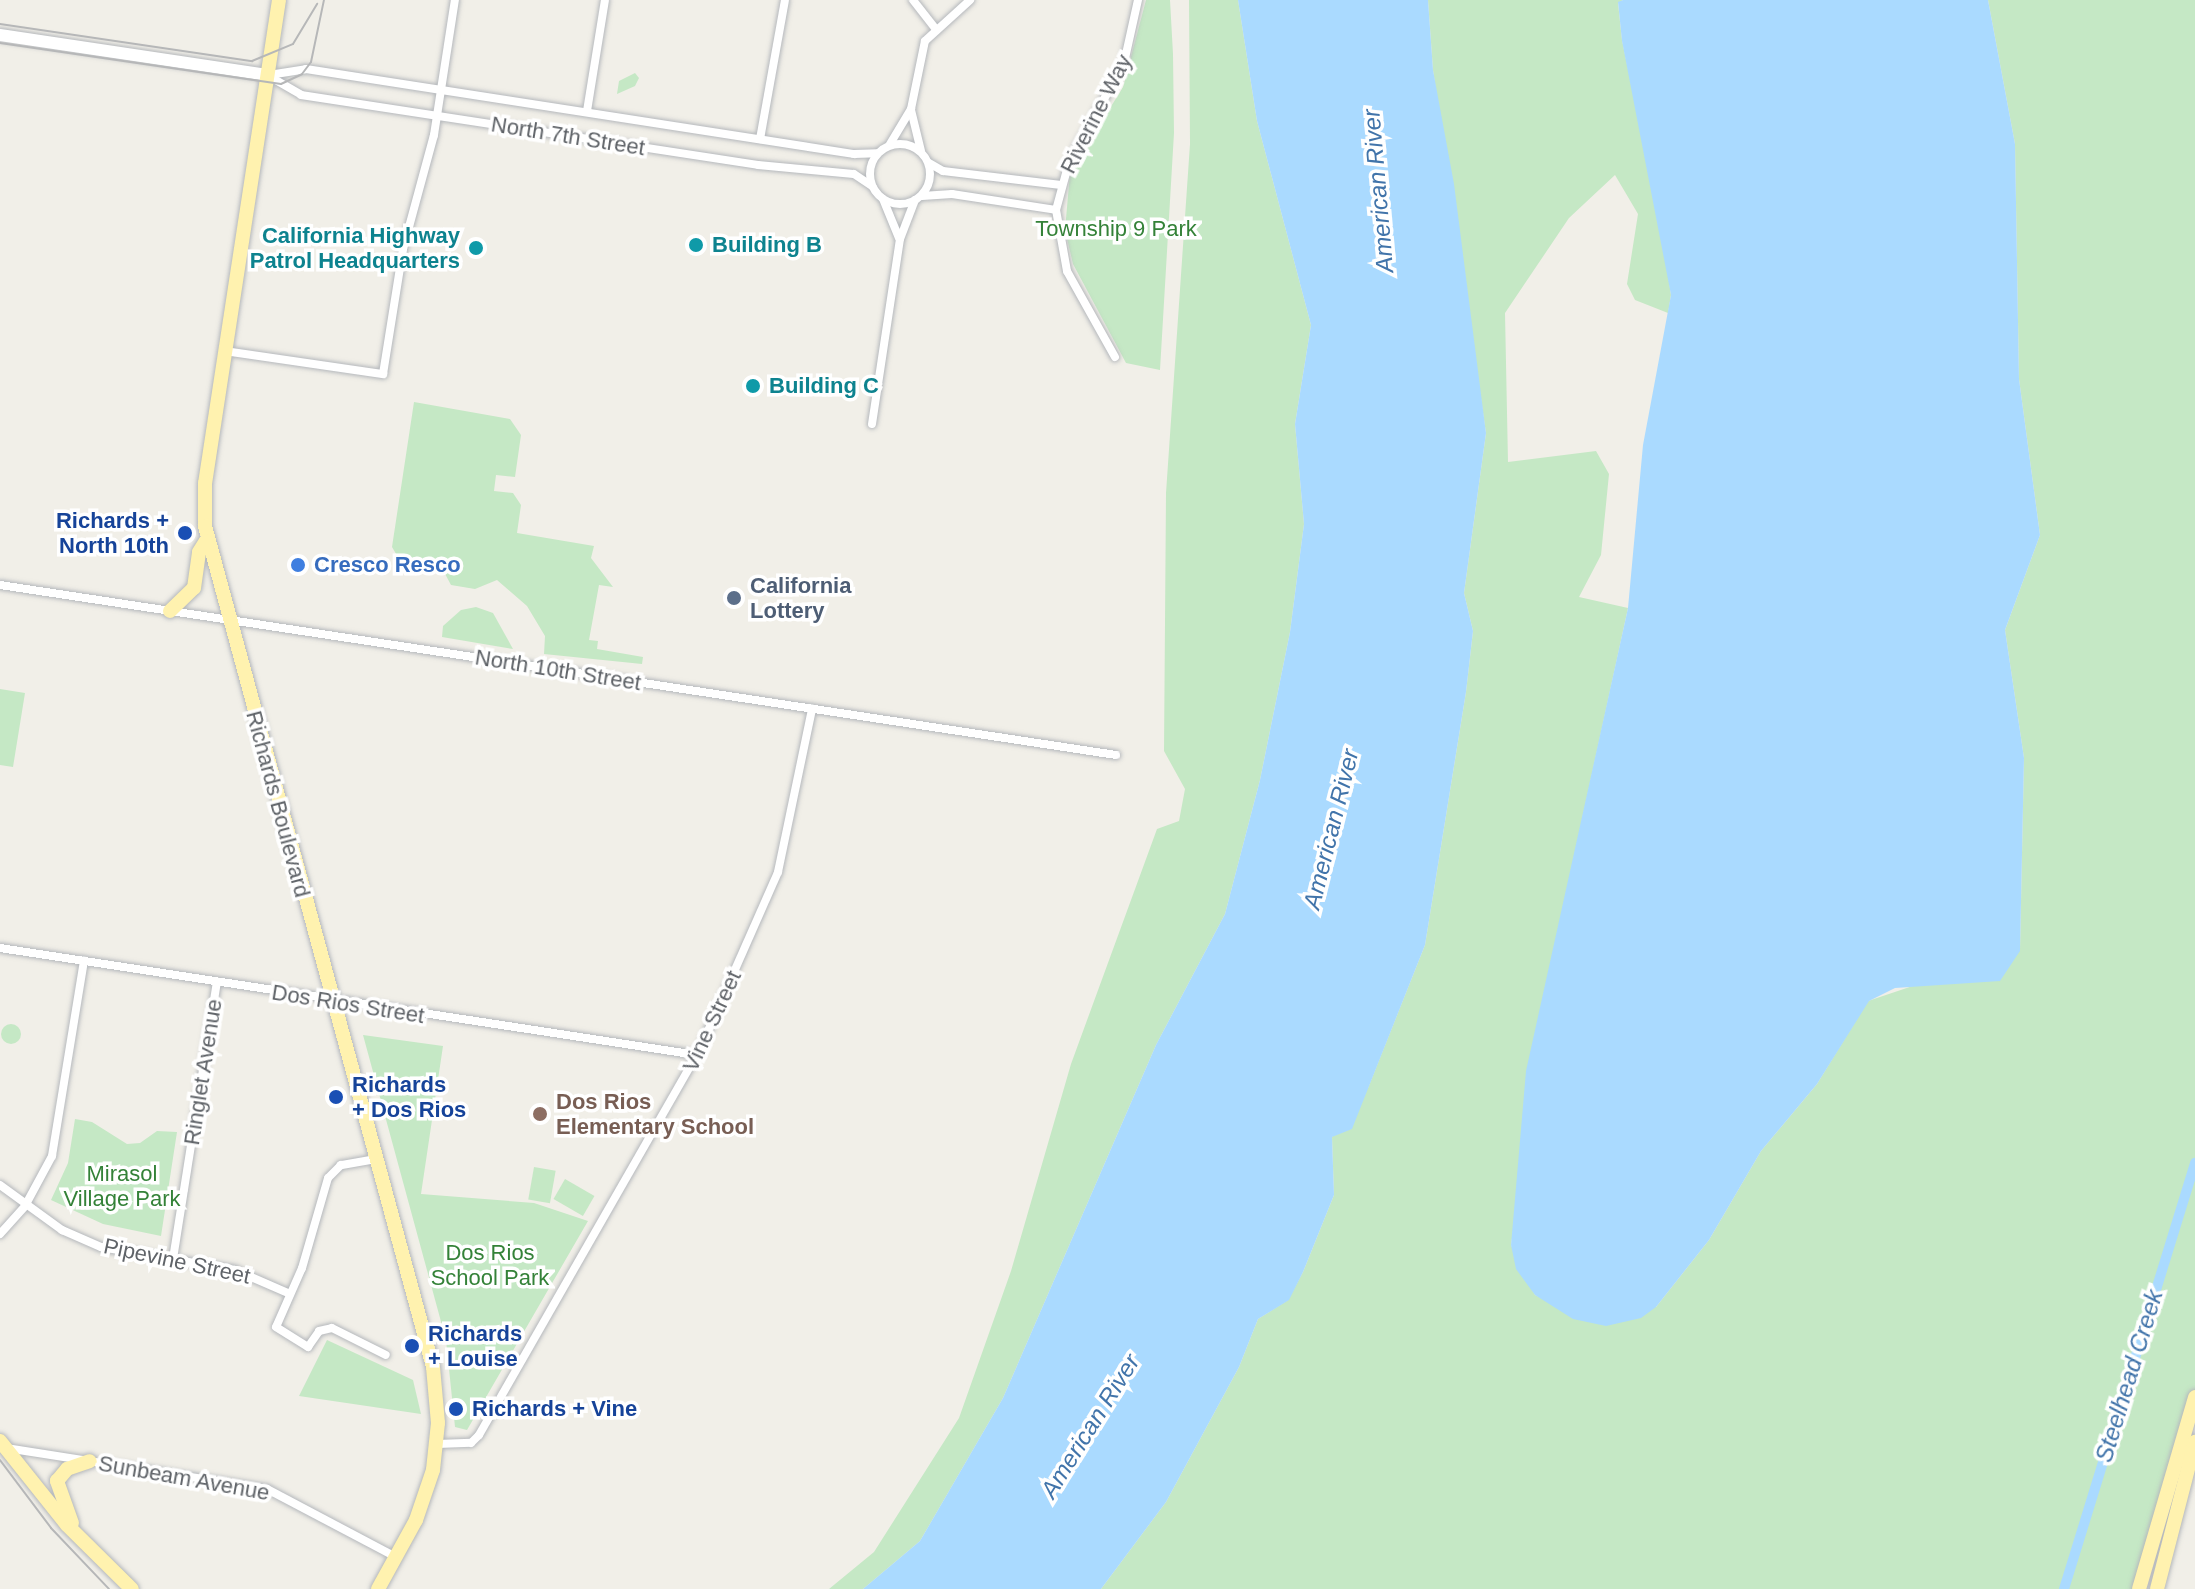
<!DOCTYPE html>
<style>
body{margin:0}
#map{position:relative;width:2195px;height:1589px;overflow:hidden;background:#f1efe8;font-family:Helvetica,sans-serif}
div>[style]{position:absolute}
.green>*{inset:0;background:#c5e8c5;transform-origin:0 0}
.round{border-radius:50%}
.water>*{inset:0;background:#aadaff}
.canal>*{height:10px;margin:-5px;padding:0 5px;transform-origin:5px;border-radius:5px;background:#aadaff}
.roads{filter:drop-shadow(0 0 2px #b5b8bc) drop-shadow(0 0 2px #b5b8bc)}
.minor>*{height:8px;margin:-4px;padding:0 4px;transform-origin:4px;border-radius:4px;background:#fff}
.minor>.ring{margin:-4px;padding:0;box-sizing:content-box;background:none;border:8px solid #fff;border-radius:50%}
.secondary>*{height:12px;margin:-6px;padding:0 6px;transform-origin:6px;border-radius:6px;background:#fff}
.primary>*{height:14px;margin:-7px;padding:0 7px;transform-origin:7px;border-radius:7px;background:#fff2af}
.tram>*{height:2px;margin:-1px;padding:0 1px;transform-origin:1px;border-radius:1px;background:#b6b7b8}
.dots>*{width:22px;height:22px;translate:-50% -50%;box-sizing:border-box;border:4px solid #fff;border-radius:50%}
span{translate:-50% -50%;white-space:nowrap;text-align:center;line-height:1.15;-webkit-text-stroke:7px #fff;paint-order:stroke}
.street-label{font-size:22px;color:#5f6368}
.park-label{font-size:22px;color:#348238}
.culture-label{font-size:22px;color:#0d838f;font-weight:700}
.right{translate:-100% -50%;text-align:right}
.left{translate:0 -50%;text-align:left}
.transit-label{font-size:22px;color:#164399;font-weight:700}
.shop-label{font-size:22px;color:#366cbe;font-weight:700}
.service-label{font-size:22px;color:#4e5e75;font-weight:700}
.education-label{font-size:22px;color:#785e54;font-weight:700}
.water-label{font-size:24px;color:#4174aa;font-style:italic}
</style>
<div id="map">
<div class="green">
<i style="clip-path:polygon(1146px 0,1170px 0,1173px 54px,1174px 133px,1160px 370px,1126px 363px,1073px 264px,1065px 230px,1070px 173px,1123px 87px)"></i>
<i style="clip-path:polygon(1189px 0,1238px 0,1257px 121px,1311px 325px,1295px 424px,1304px 524px,1290px 632px,1260px 780px,1225px 914px,1156px 1045px,1003px 1398px,920px 1541px,863px 1589px,829px 1589px,874px 1552px,959px 1418px,1011px 1271px,1071px 1064px,1157px 829px,1179px 821px,1185px 789px,1164px 751px,1166px 493px,1190px 144px)"></i>
<i style="clip-path:polygon(1428px 0,1623px 0,1618px 3px,1622px 40px,1662px 234px,1671px 295px,1668px 313px,1635px 300px,1627px 284px,1638px 214px,1615px 175px,1569px 218px,1505px 313px,1508px 462px,1596px 451px,1609px 474px,1601px 555px,1579px 597px,1628px 608px,1553px 953px,1511px 1245px,1535px 1295px,1548px 1301px,1656px 1307px,1709px 1240px,1761px 1151px,1817px 1084px,1868px 1001px,2020px 950px,2024px 758px,2005px 630px,2040px 535px,2019px 379px,2015px 144px,1988px 0,2195px 0,2195px 1402px,2134px 1589px,1101px 1589px,1166px 1502px,1239px 1367px,1258px 1319px,1288px 1300px,1303px 1272px,1334px 1195px,1332px 1137px,1368px 1088px,1425px 945px,1466px 692px,1473px 631px,1464px 593px,1486px 433px,1433px 70px)"></i>
<i style="clip-path:polygon(635px 73px,639px 78px,635px 86px,617px 94px,619px 81px)"></i>
<i style="clip-path:polygon(414px 402px,510px 419px,521px 435px,515px 477px,496px 475px,494px 491px,513px 493px,521px 505px,517px 533px,594px 546px,591px 558px,613px 587px,599px 585px,589px 640px,598px 641px,597px 649px,643px 657px,642px 664px,544px 654px,545px 636px,527px 606px,497px 580px,475px 589px,451px 585px,444px 572px,402px 564px,392px 547px)"></i>
<i style="clip-path:polygon(476px 607px,493px 613px,513px 649px,442px 637px,443px 626px,461px 610px)"></i>
<i style="clip-path:polygon(0 689px,25px 693px,13px 767px,0 765px)"></i>
<i class="round" style="left:1px;top:1024px;width:20px;height:20px"></i>
<i style="clip-path:polygon(363px 1035px,443px 1046px,421px 1194px,534px 1203px,588px 1221px,467px 1430px,455px 1427px,446px 1340px)"></i>
<i style="clip-path:polygon(75px 1119px,92px 1122px,127px 1144px,140px 1143px,157px 1131px,177px 1132px,161px 1236px,103px 1224px,51px 1200px,68px 1163px)"></i>
<i style="left:534px;top:1167px;width:22px;height:33px;rotate:10deg"></i>
<i style="left:565px;top:1179px;width:34px;height:23px;rotate:30deg"></i>
<i style="clip-path:polygon(327px 1340px,413px 1380px,421px 1414px,299px 1396px)"></i>
</div>
<div class="water">
<i style="clip-path:polygon(1238px 0,1428px 0,1433px 70px,1454px 184px,1486px 433px,1464px 593px,1473px 631px,1466px 692px,1425px 945px,1352px 1129px,1332px 1137px,1334px 1195px,1303px 1272px,1289px 1300px,1258px 1319px,1239px 1367px,1166px 1502px,1101px 1589px,863px 1589px,920px 1541px,1003px 1398px,1156px 1045px,1225px 914px,1260px 780px,1290px 632px,1304px 524px,1295px 424px,1311px 325px,1257px 121px)"></i>
<i style="clip-path:polygon(1623px 0,1988px 0,2015px 144px,2019px 379px,2040px 535px,2005px 630px,2024px 758px,2020px 951px,2000px 981px,1895px 988px,1869px 1001px,1817px 1084px,1761px 1151px,1709px 1240px,1656px 1307px,1641px 1318px,1606px 1326px,1573px 1319px,1535px 1295px,1516px 1269px,1511px 1245px,1526px 1071px,1628px 608px,1643px 445px,1671px 295px,1622px 41px,1618px 2px)"></i>
</div>
<div class="canal">
<i style="left:2064px;top:1589px;width:446px;rotate:-72.9deg"></i>
</div>
<div class="roads">
<div class="minor">
<i style="left:913px;top:0;width:37px;rotate:52deg"></i>
<i style="left:267px;top:75px;width:39px;rotate:30deg"></i>
<i style="left:301px;top:95px;width:462px;rotate:8.7deg"></i>
<i style="left:758px;top:165px;width:96px;rotate:5.4deg"></i>
<i style="left:854px;top:174px;width:22px;rotate:34deg"></i>
<i style="left:269px;top:75px;width:37px;rotate:-9deg"></i>
<i style="left:306px;top:69px;width:555px;rotate:8.82deg"></i>
<i style="left:854px;top:154px;width:23px;rotate:-2deg"></i>
<i style="left:911px;top:110px;width:42px;rotate:76.3deg"></i>
<i style="left:587px;top:111px;width:112px;rotate:-80.8deg"></i>
<i style="left:760px;top:139px;width:141px;rotate:-79.8deg"></i>
<i class="ring" style="left:870px;top:144px;width:52px;height:52px"></i>
<i style="left:890px;top:144px;width:41px;rotate:-59deg"></i>
<i style="left:911px;top:109px;width:69px;rotate:-78.4deg"></i>
<i style="left:925px;top:41px;width:61px;rotate:-42.3deg"></i>
<i style="left:929px;top:163px;width:16px;rotate:30deg"></i>
<i style="left:943px;top:171px;width:119px;rotate:6.8deg"></i>
<i style="left:922px;top:196px;width:30px;rotate:-4deg"></i>
<i style="left:952px;top:194px;width:105px;rotate:8.7deg"></i>
<i style="left:883px;top:199px;width:42px;rotate:67.7deg"></i>
<i style="left:225px;top:351px;width:160px;rotate:8.3deg"></i>
<i style="left:383px;top:374px;width:127px;rotate:-80.9deg"></i>
<i style="left:403px;top:249px;width:118px;rotate:-74.8deg"></i>
<i style="left:434px;top:135px;width:137px;rotate:-81.2deg"></i>
<i style="left:1115px;top:357px;width:98px;rotate:-119.2deg"></i>
<i style="left:1067px;top:271px;width:62px;rotate:-100.2deg"></i>
<i style="left:1056px;top:210px;width:50px;rotate:-74.8deg"></i>
<i style="left:1069px;top:162px;width:113px;rotate:-60.9deg"></i>
<i style="left:1124px;top:63px;width:65px;rotate:-77.5deg"></i>
<i style="left:872px;top:424px;width:187px;rotate:-81.4deg"></i>
<i style="left:900px;top:239px;width:42px;rotate:-69deg"></i>
<i style="left:0;top:585px;width:1129px;rotate:8.66deg"></i>
<i style="left:0;top:948px;width:705px;rotate:8.73deg"></i>
<i style="left:376px;top:1159px;width:36px;rotate:170deg"></i>
<i style="left:341px;top:1165px;width:18px;rotate:135deg"></i>
<i style="left:328px;top:1178px;width:94px;rotate:106.1deg"></i>
<i style="left:302px;top:1268px;width:64px;rotate:113.8deg"></i>
<i style="left:276px;top:1327px;width:38px;rotate:32deg"></i>
<i style="left:308px;top:1347px;width:19px;rotate:-55deg"></i>
<i style="left:319px;top:1331px;width:13px;rotate:-13deg"></i>
<i style="left:332px;top:1328px;width:60px;rotate:26.6deg"></i>
<i style="left:0;top:1185px;width:77px;rotate:36deg"></i>
<i style="left:62px;top:1230px;width:43px;rotate:23.6deg"></i>
<i style="left:101px;top:1247px;width:136px;rotate:9.7deg"></i>
<i style="left:235px;top:1270px;width:58px;rotate:23.5deg"></i>
<i style="left:0;top:1234px;width:38px;rotate:-48deg"></i>
<i style="left:25px;top:1206px;width:57px;rotate:-61.6deg"></i>
<i style="left:52px;top:1156px;width:198px;rotate:-80.7deg"></i>
<i style="left:173px;top:1259px;width:281px;rotate:-81deg"></i>
<i style="left:437px;top:1444px;width:34px;rotate:-2deg"></i>
<i style="left:471px;top:1443px;width:11px;rotate:-45deg"></i>
<i style="left:479px;top:1435px;width:445px;rotate:-60.2deg"></i>
<i style="left:700px;top:1049px;width:193px;rotate:-66.2deg"></i>
<i style="left:778px;top:872px;width:167px;rotate:-78.2deg"></i>
<i style="left:6px;top:1448px;width:264px;rotate:8.9deg"></i>
<i style="left:267px;top:1489px;width:146px;rotate:27.8deg"></i>
</div>
<div class="secondary">
<i style="left:0;top:35px;width:270px;rotate:8.5deg"></i>
</div>
<div class="primary">
<i style="left:279px;top:0;width:489px;rotate:98.7deg"></i>
<i style="left:205px;top:483px;width:43px;rotate:90deg"></i>
<i style="left:205px;top:526px;width:871px;rotate:74.83deg"></i>
<i style="left:433px;top:1367px;width:56px;rotate:84.9deg"></i>
<i style="left:438px;top:1423px;width:47px;rotate:96.1deg"></i>
<i style="left:433px;top:1470px;width:53px;rotate:108.8deg"></i>
<i style="left:416px;top:1520px;width:79px;rotate:118.8deg"></i>
<i style="left:170px;top:611px;width:33px;rotate:-44deg"></i>
<i style="left:194px;top:588px;width:36px;rotate:-82deg"></i>
<i style="left:199px;top:552px;width:13px;rotate:-58deg"></i>
<i style="left:0;top:1441px;width:107px;rotate:51.4deg"></i>
<i style="left:67px;top:1525px;width:91px;rotate:44.6deg"></i>
<i style="left:72px;top:1523px;width:45px;rotate:-109.7deg"></i>
<i style="left:57px;top:1481px;width:16px;rotate:-50deg"></i>
<i style="left:67px;top:1469px;width:24px;rotate:-19deg"></i>
<i style="left:2139px;top:1589px;width:200px;rotate:-73.7deg"></i>
<i style="left:2157px;top:1589px;width:152px;rotate:-75.5deg"></i>
</div>
</div>
<div class="tram">
<i style="left:0;top:24px;width:255px;rotate:8.4deg"></i>
<i style="left:252px;top:61px;width:44px;rotate:-22.5deg"></i>
<i style="left:293px;top:44px;width:47px;rotate:-59deg"></i>
<i style="left:0;top:43px;width:284px;rotate:8.3deg"></i>
<i style="left:281px;top:84px;width:23px;rotate:-25deg"></i>
<i style="left:302px;top:74px;width:15px;rotate:-53deg"></i>
<i style="left:311px;top:62px;width:63px;rotate:-78.2deg"></i>
<i style="left:0;top:1460px;width:85px;rotate:53.1deg"></i>
<i style="left:51px;top:1528px;width:84px;rotate:46.4deg"></i>
</div>
<div class="dots">
<i style="left:696px;top:245px;background:#0f9aa8"></i>
<i style="left:476px;top:248px;background:#0f9aa8"></i>
<i style="left:753px;top:386px;background:#0f9aa8"></i>
<i style="left:185px;top:533px;background:#1a4fb4"></i>
<i style="left:298px;top:565px;background:#3f7fe0"></i>
<i style="left:734px;top:598px;background:#5c6f8a"></i>
<i style="left:336px;top:1097px;background:#1a4fb4"></i>
<i style="left:540px;top:1114px;background:#8d6e63"></i>
<i style="left:412px;top:1346px;background:#1a4fb4"></i>
<i style="left:456px;top:1409px;background:#1a4fb4"></i>
</div>
<div class="street-label">
<span style="left:1096px;top:114px;rotate:-63deg">Riverine Way</span>
<span style="left:568px;top:136px;rotate:9deg">North 7th Street</span>
<span style="left:558px;top:670px;rotate:9deg">North 10th Street</span>
<span style="left:278px;top:804px;rotate:75deg">Richards Boulevard</span>
<span style="left:348px;top:1004px;rotate:9deg">Dos Rios Street</span>
<span style="left:712px;top:1021px;rotate:-65deg">Vine Street</span>
<span style="left:203px;top:1072px;rotate:-81deg">Ringlet Avenue</span>
<span style="left:177px;top:1261px;rotate:12deg">Pipevine Street</span>
<span style="left:184px;top:1478px;rotate:10deg">Sunbeam Avenue</span>
</div>
<div class="park-label">
<span style="left:1116px;top:229px">Township 9 Park</span>
<span style="left:122px;top:1186px">Mirasol<br>Village Park</span>
<span style="left:490px;top:1265px">Dos Rios<br>School Park</span>
</div>
<div class="culture-label">
<span class="right" style="left:460px;top:248px">California Highway<br>Patrol Headquarters</span>
<span class="left" style="left:712px;top:245px">Building B</span>
<span class="left" style="left:769px;top:386px">Building C</span>
</div>
<div class="transit-label">
<span class="right" style="left:169px;top:533px">Richards +<br>North 10th</span>
<span class="left" style="left:352px;top:1097px">Richards<br>+ Dos Rios</span>
<span class="left" style="left:428px;top:1346px">Richards<br>+ Louise</span>
<span class="left" style="left:472px;top:1409px">Richards + Vine</span>
</div>
<div class="shop-label">
<span class="left" style="left:314px;top:565px">Cresco Resco</span>
</div>
<div class="service-label">
<span class="left" style="left:750px;top:598px">California<br>Lottery</span>
</div>
<div class="education-label">
<span class="left" style="left:556px;top:1114px">Dos Rios<br>Elementary School</span>
</div>
<div class="water-label">
<span style="left:1378px;top:191px;rotate:-95deg">American River</span>
<span style="left:1331px;top:829px;rotate:-76deg">American River</span>
<span style="left:2129px;top:1376px;rotate:-73deg">Steelhead Creek</span>
<span style="left:1090px;top:1426px;rotate:-58deg">American River</span>
</div>
</div>
